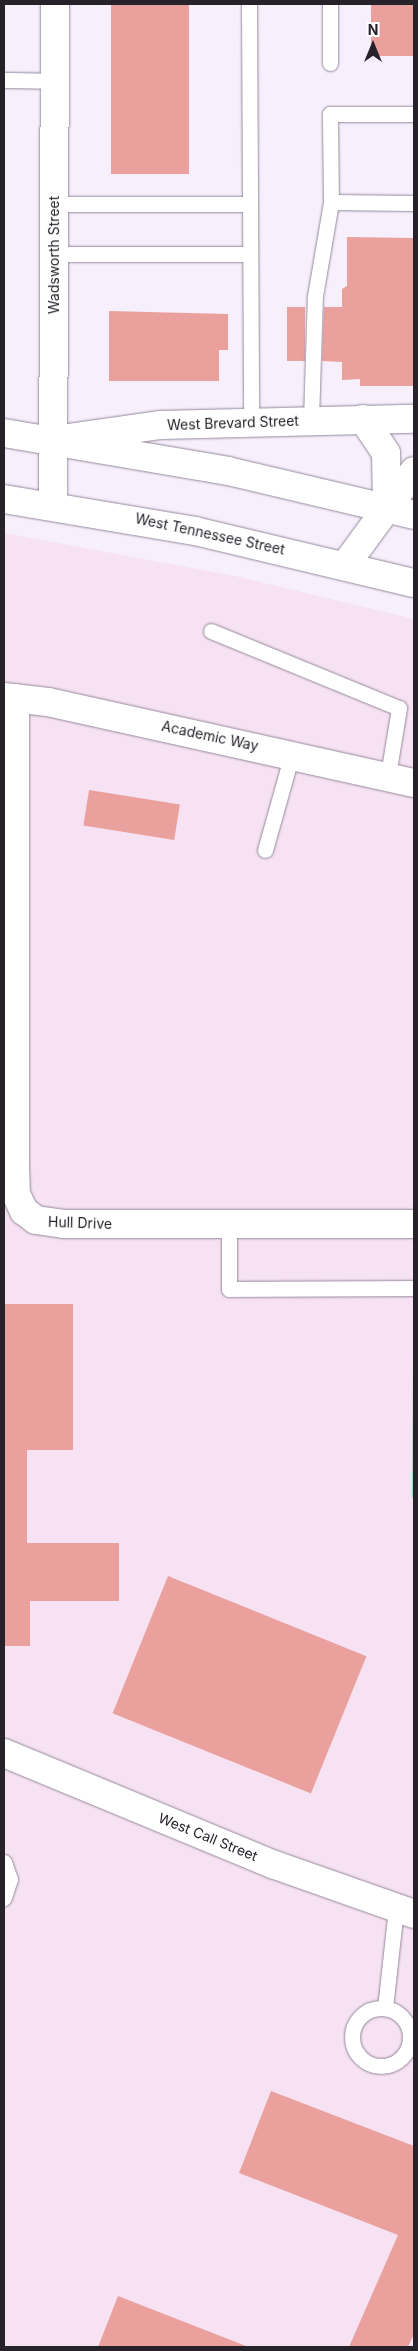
<!DOCTYPE html>
<style>
body{margin:0}
#map{position:relative;width:418px;height:2351px;overflow:hidden;background:#f7effc;font-family:Inter,sans-serif}
div>[style]{position:absolute}
.education>*{inset:0;background:#f6e2f2}
.green>*{inset:0;background:#9ddaba}
.building>*{inset:0;background:#eaa19e;transform-origin:0 0}
.roads{filter:drop-shadow(0 0 1px #94899c) drop-shadow(0 0 1px #94899c)}
.lane>*{height:15px;margin:-7.5px;padding:0 7.5px;transform-origin:7.5px;border-radius:7.5px;background:#fff}
.lane>.ring{margin:-7.5px;padding:0;box-sizing:content-box;background:none;border:15px solid #fff;border-radius:50%}
.street>*{height:28px;margin:-14px;padding:0 14px;transform-origin:14px;border-radius:14px;background:#fff}
.secondary>*{height:28px;margin:-14px;padding:0 14px;transform-origin:14px;border-radius:14px;background:#fff}
.primary>*{height:28px;margin:-14px;padding:0 14px;transform-origin:14px;border-radius:14px;background:#fff}
span{translate:-50% -50%;white-space:nowrap;text-align:center;line-height:1.15;-webkit-text-stroke:4px #fff;paint-order:stroke}
.street-label{font-size:14px;color:#27222a}
.frame{position:absolute;inset:0;border:5px solid #27222a;pointer-events:none}
.north{position:absolute;left:348px;top:20px;width:50px;height:50px;-webkit-text-stroke:4px #fff;paint-order:stroke;rotate:0deg;font-size:14px;font-weight:700;line-height:20px;text-align:center;color:#27222a}
.north::after{content:'';display:block;margin:auto;width:18px;height:22px;background:#27222a;clip-path:polygon(50% 0,100% 100%,50% 72%,0 100%)}
</style>
<div id="map">
<div class="education">
<i style="clip-path:polygon(4px 533px,235px 576px,414px 619px,414px 2347px,4px 2347px)"></i>
</div>
<div class="green">
<i style="clip-path:polygon(413px 1349px,414px 1349px,414px 1498px,412px 1498px)"></i>
</div>
<div class="building">
<i style="left:111px;top:4px;width:78px;height:170px"></i>
<i style="left:371px;top:4px;width:43px;height:52px"></i>
<i style="clip-path:polygon(347px 237px,414px 238px,414px 386px,360px 386px,360px 379px,342px 380px,342px 362px,322px 361px,324px 307px,342px 307px,342px 289px,347px 286px)"></i>
<i style="left:287px;top:307px;width:18px;height:54px"></i>
<i style="clip-path:polygon(109px 311px,228px 314px,228px 350px,219px 350px,219px 381px,109px 381px)"></i>
<i style="left:89px;top:790px;width:92px;height:36px;rotate:9deg"></i>
<i style="clip-path:polygon(4px 1304px,73px 1304px,73px 1450px,27px 1450px,27px 1543px,119px 1543px,119px 1601px,30px 1601px,30px 1646px,4px 1646px)"></i>
<i style="left:168px;top:1576px;width:214px;height:148px;rotate:22deg"></i>
<i style="clip-path:polygon(271px 2091px,414px 2146px,414px 2334px,408px 2347px,349px 2347px,398px 2235px,239px 2173px)"></i>
<i style="clip-path:polygon(118px 2296px,246px 2346px,246px 2347px,98px 2347px)"></i>
</div>
<div class="roads">
<div class="lane">
<i style="left:249px;top:4px;width:418px;rotate:89.7deg"></i>
<i style="left:330px;top:4px;width:59px;rotate:90deg"></i>
<i style="left:4px;top:80px;width:51px;rotate:1.1deg"></i>
<i style="left:331px;top:202px;width:83px;rotate:0.7deg"></i>
<i style="left:54px;top:204px;width:196px"></i>
<i style="left:54px;top:254px;width:196px"></i>
<i style="left:311px;top:420px;width:124px;rotate:-88.2deg"></i>
<i style="left:315px;top:296px;width:95px;rotate:-80.3deg"></i>
<i style="left:331px;top:202px;width:88px;rotate:-90.7deg"></i>
<i style="left:330px;top:114px;width:84px"></i>
<i style="left:211px;top:631px;width:203px;rotate:22.3deg"></i>
<i style="left:399px;top:708px;width:68px;rotate:99.3deg"></i>
<i style="left:265px;top:850px;width:100px;rotate:-74.3deg"></i>
<i style="left:229px;top:1224px;width:65px;rotate:90deg"></i>
<i style="left:229px;top:1289px;width:185px;rotate:-0.3deg"></i>
<i style="left:4px;top:1862px;width:18px;rotate:71deg"></i>
<i style="left:10px;top:1879px;width:20px;rotate:108deg"></i>
<i class="ring" style="left:352px;top:2008px;width:43px;height:43px"></i>
<i style="left:385px;top:2008px;width:100px;rotate:-83.7deg"></i>
</div>
<div class="street">
<i style="left:53px;top:506px;width:502px;rotate:-89.77deg"></i>
<i style="left:4px;top:697px;width:44px;rotate:6.5deg"></i>
<i style="left:48px;top:702px;width:375px;rotate:12.5deg"></i>
<i style="left:15px;top:698px;width:468px;rotate:90deg"></i>
<i style="left:15px;top:1166px;width:28px;rotate:88deg"></i>
<i style="left:16px;top:1194px;width:19px;rotate:65deg"></i>
<i style="left:24px;top:1211px;width:15px;rotate:37deg"></i>
<i style="left:36px;top:1220px;width:28px;rotate:8deg"></i>
<i style="left:64px;top:1224px;width:350px"></i>
<i style="left:4px;top:1753px;width:293px;rotate:22.5deg"></i>
<i style="left:275px;top:1865px;width:147px;rotate:19.4deg"></i>
</div>
<div class="secondary">
<i style="left:363px;top:419px;width:41px;rotate:55.9deg"></i>
<i style="left:386px;top:453px;width:54px;rotate:88.9deg"></i>
<i style="left:54px;top:440px;width:108px;rotate:-8deg"></i>
<i style="left:161px;top:425px;width:253px;rotate:-1.4deg"></i>
<i style="left:346px;top:564px;width:115px;rotate:-53.8deg"></i>
</div>
<div class="primary">
<i style="left:4px;top:433px;width:227px;rotate:9.6deg"></i>
<i style="left:228px;top:471px;width:191px;rotate:13.3deg"></i>
<i style="left:4px;top:499px;width:194px;rotate:9.5deg"></i>
<i style="left:195px;top:531px;width:225px;rotate:13.4deg"></i>
</div>
</div>
<div class="street-label">
<span style="left:54px;top:255px;rotate:-90deg">Wadsworth Street</span>
<span style="left:233px;top:423px;rotate:-2deg">West Brevard Street</span>
<span style="left:210px;top:534px;rotate:12deg">West Tennessee Street</span>
<span style="left:210px;top:736px;rotate:12deg">Academic Way</span>
<span style="left:80px;top:1223px;rotate:2deg">Hull Drive</span>
<span style="left:208px;top:1837px;rotate:22deg">West Call Street</span>
</div>
<div class="frame"></div>
<div class="north">N</div>
</div>
